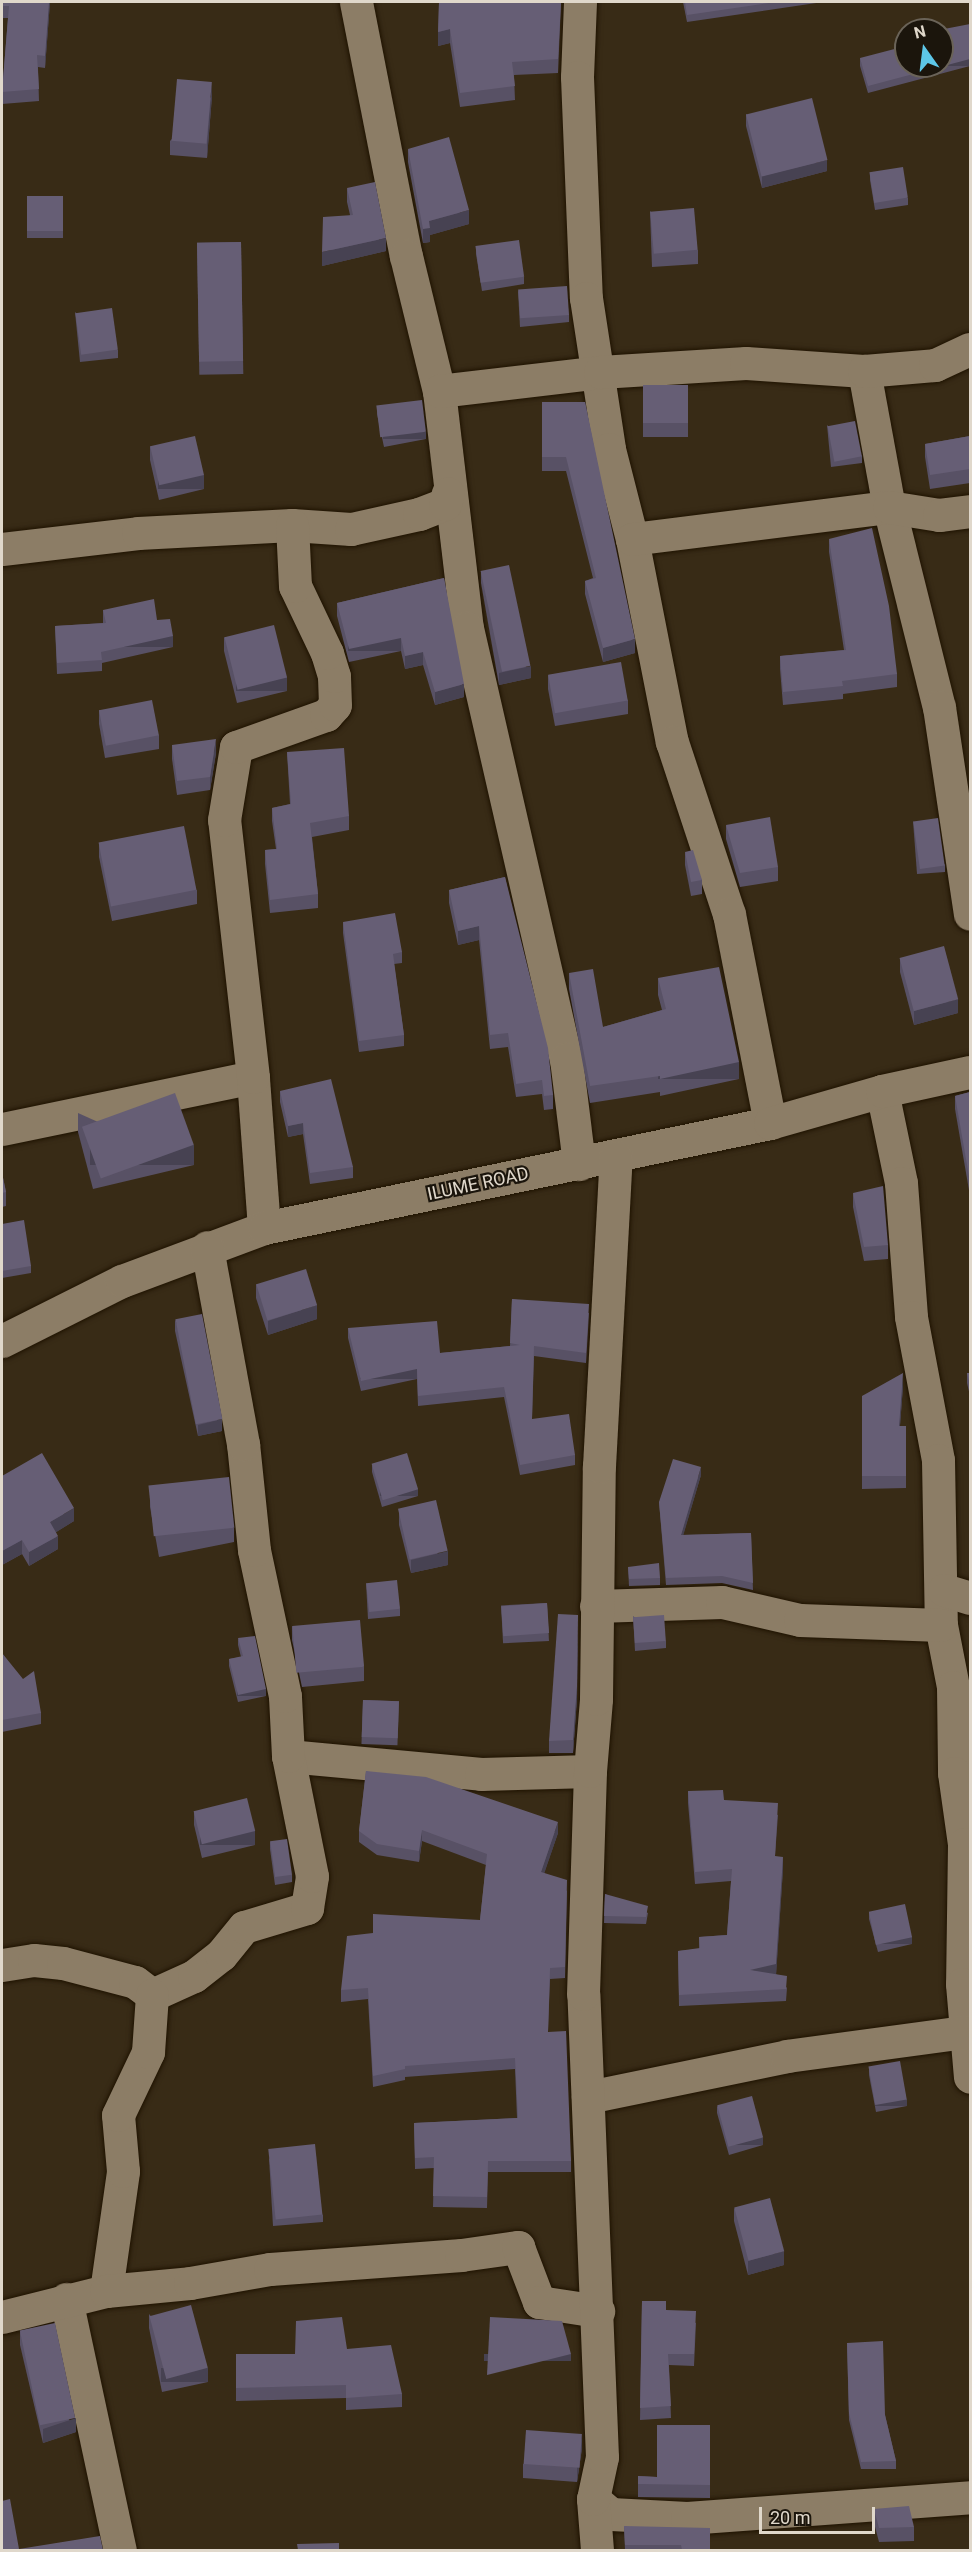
<!DOCTYPE html>
<style>
body{margin:0}
#map{position:relative;width:972px;height:2552px;overflow:hidden;background:#382b16;font-family:Roboto,sans-serif}
div>[style]{position:absolute}
.roads{filter:drop-shadow(0 0 2px #1f1301) drop-shadow(0 0 2px #1f1301)}
.minor>*{height:33px;margin:-16.5px;padding:0 16.5px;transform-origin:16.5px;border-radius:16.5px;background:#8c7d66}
.wall>*{inset:0;background:#585165;transform-origin:0 0}
.shaded-wall>*{inset:0;background:#474252;transform-origin:0 0}
.building>*{inset:0;background:#665e75;transform-origin:0 0}
span{translate:-50% -50%;white-space:nowrap;text-align:center;line-height:1.15;-webkit-text-stroke:4.5px #1b150c;paint-order:stroke}
.street-label{font-size:18px;color:#e0d8cb}
.frame{position:absolute;inset:0;border:3px solid #e0d8cb;pointer-events:none}
.north{position:absolute;left:894px;top:18px;width:60px;height:60px;box-sizing:border-box;background:#1b150c;border:2px solid #6a6358;border-radius:50%;rotate:346deg;font-size:16px;font-weight:700;line-height:24px;text-align:center;color:#e0d8cb}
.north::after{content:'';display:block;margin:auto;width:21px;height:27px;background:#5dc7e8;clip-path:polygon(50% 0,100% 100%,50% 72%,0 100%)}
.scale{position:absolute;left:759px;top:2507px;width:116px;height:27px;box-sizing:border-box;border:3px solid #e0d8cb;border-top:0;padding-left:8px;font-size:18px;line-height:21px;white-space:nowrap;color:#e0d8cb;-webkit-text-stroke:4px #1b150c;paint-order:stroke}
</style>
<div id="map">
<div class="roads">
<div class="minor">
<i style="left:356px;top:2px;width:259px;rotate:78.9deg"></i>
<i style="left:406px;top:256px;width:139px;rotate:76.3deg"></i>
<i style="left:439px;top:391px;width:239px;rotate:83.3deg"></i>
<i style="left:467px;top:628px;width:442px;rotate:77.1deg"></i>
<i style="left:566px;top:1059px;width:106px;rotate:82.9deg"></i>
<i style="left:580px;top:2px;width:75px;rotate:92.3deg"></i>
<i style="left:577px;top:77px;width:221px;rotate:87.7deg"></i>
<i style="left:586px;top:298px;width:153px;rotate:81.3deg"></i>
<i style="left:609px;top:449px;width:93px;rotate:75.7deg"></i>
<i style="left:632px;top:539px;width:207px;rotate:78.9deg"></i>
<i style="left:672px;top:742px;width:181px;rotate:71.7deg"></i>
<i style="left:729px;top:914px;width:213px;rotate:78.9deg"></i>
<i style="left:864px;top:371px;width:138px;rotate:79.6deg"></i>
<i style="left:889px;top:507px;width:206px;rotate:76deg"></i>
<i style="left:939px;top:707px;width:209px;rotate:81.5deg"></i>
<i style="left:439px;top:391px;width:162px;rotate:-6.7deg"></i>
<i style="left:600px;top:372px;width:146px;rotate:-3.5deg"></i>
<i style="left:746px;top:363px;width:118px;rotate:3.9deg"></i>
<i style="left:864px;top:371px;width:71px;rotate:-4.8deg"></i>
<i style="left:935px;top:365px;width:38px;rotate:-25deg"></i>
<i style="left:632px;top:539px;width:259px;rotate:-7.1deg"></i>
<i style="left:889px;top:507px;width:51px;rotate:9.1deg"></i>
<i style="left:939px;top:515px;width:31px;rotate:-7deg"></i>
<i style="left:2px;top:549px;width:137px;rotate:-6.7deg"></i>
<i style="left:138px;top:533px;width:154px;rotate:-3deg"></i>
<i style="left:292px;top:525px;width:59px;rotate:3.9deg"></i>
<i style="left:351px;top:529px;width:70px;rotate:-12.4deg"></i>
<i style="left:419px;top:514px;width:28px;rotate:-21deg"></i>
<i style="left:445px;top:504px;width:11px;rotate:-75deg"></i>
<i style="left:882px;top:1091px;width:94px;rotate:78.3deg"></i>
<i style="left:901px;top:1183px;width:134px;rotate:85.7deg"></i>
<i style="left:911px;top:1317px;width:146px;rotate:79.3deg"></i>
<i style="left:938px;top:1460px;width:165px;rotate:89deg"></i>
<i style="left:941px;top:1625px;width:63px;rotate:79deg"></i>
<i style="left:953px;top:1687px;width:86px;rotate:89.3deg"></i>
<i style="left:954px;top:1773px;width:72px;rotate:82deg"></i>
<i style="left:964px;top:1844px;width:140px;rotate:90.8deg"></i>
<i style="left:962px;top:1984px;width:93px;rotate:85.1deg"></i>
<i style="left:2px;top:1129px;width:256px;rotate:-11.7deg"></i>
<i style="left:264px;top:1228px;width:151px;rotate:-94.2deg"></i>
<i style="left:253px;top:1077px;width:259px;rotate:-96.4deg"></i>
<i style="left:224px;top:820px;width:74px;rotate:-80.7deg"></i>
<i style="left:236px;top:747px;width:96px;rotate:-19.6deg"></i>
<i style="left:326px;top:715px;width:13px;rotate:-48deg"></i>
<i style="left:335px;top:705px;width:29px;rotate:-92deg"></i>
<i style="left:334px;top:676px;width:24px;rotate:-107deg"></i>
<i style="left:327px;top:653px;width:74px;rotate:-115.5deg"></i>
<i style="left:295px;top:586px;width:61px;rotate:-92.8deg"></i>
<i style="left:2px;top:1341px;width:134px;rotate:-26.6deg"></i>
<i style="left:122px;top:1281px;width:152px;rotate:-20.5deg"></i>
<i style="left:264px;top:1228px;width:517px;rotate:-11.72deg"></i>
<i style="left:770px;top:1123px;width:116px;rotate:-15.9deg"></i>
<i style="left:882px;top:1091px;width:90px;rotate:-12.2deg"></i>
<i style="left:944px;top:1590px;width:27px;rotate:17deg"></i>
<i style="left:596px;top:1606px;width:126px;rotate:-1.8deg"></i>
<i style="left:722px;top:1602px;width:80px;rotate:13deg"></i>
<i style="left:800px;top:1620px;width:141px;rotate:2deg"></i>
<i style="left:288px;top:1756px;width:194px;rotate:5.3deg"></i>
<i style="left:481px;top:1774px;width:109px;rotate:-1.6deg"></i>
<i style="left:2px;top:1965px;width:32px;rotate:-9deg"></i>
<i style="left:34px;top:1960px;width:29px;rotate:6deg"></i>
<i style="left:63px;top:1963px;width:74px;rotate:14.8deg"></i>
<i style="left:135px;top:1982px;width:21px;rotate:37deg"></i>
<i style="left:152px;top:1995px;width:46px;rotate:-24.3deg"></i>
<i style="left:194px;top:1976px;width:34px;rotate:-38deg"></i>
<i style="left:221px;top:1955px;width:36px;rotate:-51deg"></i>
<i style="left:244px;top:1927px;width:66px;rotate:-16.8deg"></i>
<i style="left:307px;top:1908px;width:32px;rotate:-81deg"></i>
<i style="left:312px;top:1876px;width:122px;rotate:-101.3deg"></i>
<i style="left:288px;top:1756px;width:60px;rotate:-92.9deg"></i>
<i style="left:285px;top:1696px;width:149px;rotate:-102deg"></i>
<i style="left:254px;top:1550px;width:107px;rotate:-95.9deg"></i>
<i style="left:243px;top:1444px;width:200px;rotate:-100.4deg"></i>
<i style="left:588px;top:2097px;width:203px;rotate:-11.6deg"></i>
<i style="left:787px;top:2056px;width:180px;rotate:-7.7deg"></i>
<i style="left:106px;top:2291px;width:121px;rotate:-81.9deg"></i>
<i style="left:123px;top:2171px;width:56px;rotate:-95.1deg"></i>
<i style="left:118px;top:2115px;width:70px;rotate:-64.5deg"></i>
<i style="left:148px;top:2052px;width:57px;rotate:-86deg"></i>
<i style="left:66px;top:2299px;width:257px;rotate:77.9deg"></i>
<i style="left:2px;top:2317px;width:107px;rotate:-14deg"></i>
<i style="left:106px;top:2291px;width:84px;rotate:-5.4deg"></i>
<i style="left:190px;top:2283px;width:81px;rotate:-9.9deg"></i>
<i style="left:270px;top:2269px;width:192px;rotate:-4.2deg"></i>
<i style="left:461px;top:2255px;width:58px;rotate:-8deg"></i>
<i style="left:518px;top:2247px;width:59px;rotate:69.1deg"></i>
<i style="left:539px;top:2302px;width:60px;rotate:8.7deg"></i>
<i style="left:593px;top:2499px;width:23px;rotate:40deg"></i>
<i style="left:611px;top:2514px;width:76px;rotate:3deg"></i>
<i style="left:687px;top:2518px;width:284px;rotate:-4.2deg"></i>
<i style="left:597px;top:2550px;width:51px;rotate:-94.5deg"></i>
<i style="left:593px;top:2499px;width:43px;rotate:-77.9deg"></i>
<i style="left:602px;top:2457px;width:463px;rotate:-92.3deg"></i>
<i style="left:583px;top:1994px;width:223px;rotate:-88.2deg"></i>
<i style="left:590px;top:1771px;width:72px;rotate:-85.2deg"></i>
<i style="left:596px;top:1699px;width:233px;rotate:-89.3deg"></i>
<i style="left:599px;top:1466px;width:309px;rotate:-86.9deg"></i>
</div>
</div>
<div class="wall">
<i style="clip-path:polygon(2px 2px,50px 2px,45px 68px,38px 67px,39px 101px,2px 104px,2px 92px,8px 18px,2px 18px)"></i>
<i style="clip-path:polygon(439px 2px,561px 2px,558px 73px,514px 75px,515px 100px,460px 107px,450px 43px,438px 46px)"></i>
<i style="clip-path:polygon(683px 2px,823px 2px,687px 22px)"></i>
<i style="clip-path:polygon(970px 24px,970px 66px,868px 93px,860px 66px,860px 58px,906px 66px)"></i>
<i style="clip-path:polygon(212px 96px,207px 158px,170px 155px,170px 141px)"></i>
<i style="clip-path:polygon(746px 114px,827px 171px,762px 188px,746px 126px)"></i>
<i style="clip-path:polygon(408px 149px,469px 224px,430px 235px,430px 242px,423px 243px,408px 162px)"></i>
<i style="clip-path:polygon(870px 173px,908px 198px,908px 205px,875px 210px,870px 180px)"></i>
<i style="clip-path:polygon(347px 188px,386px 251px,322px 266px,350px 215px,347px 202px)"></i>
<i style="left:63px;top:196px;width:42px;height:36px;rotate:90deg"></i>
<i style="clip-path:polygon(650px 211px,698px 250px,698px 264px,652px 267px)"></i>
<i style="left:241px;top:242px;width:132px;height:44px;rotate:89deg"></i>
<i style="clip-path:polygon(476px 247px,524px 277px,524px 284px,482px 291px,476px 254px)"></i>
<i style="clip-path:polygon(518px 291px,569px 315px,569px 322px,520px 327px)"></i>
<i style="clip-path:polygon(75px 312px,118px 350px,118px 358px,80px 362px)"></i>
<i style="left:643px;top:385px;width:45px;height:52px"></i>
<i style="clip-path:polygon(542px 402px,585px 402px,635px 653px,603px 662px,585px 594px,585px 581px,593px 578px,566px 471px,542px 471px)"></i>
<i style="clip-path:polygon(377px 407px,426px 439px,384px 447px,377px 414px)"></i>
<i style="clip-path:polygon(827px 425px,862px 456px,862px 463px,831px 467px)"></i>
<i style="clip-path:polygon(970px 436px,970px 483px,930px 489px,925px 457px,925px 444px)"></i>
<i style="clip-path:polygon(150px 446px,204px 489px,159px 500px,150px 460px)"></i>
<i style="clip-path:polygon(829px 539px,897px 674px,897px 687px,843px 694px,843px 699px,783px 705px,780px 669px,780px 656px,844px 650px,829px 552px)"></i>
<i style="clip-path:polygon(481px 571px,531px 678px,499px 685px,481px 583px)"></i>
<i style="clip-path:polygon(444px 578px,464px 697px,435px 705px,423px 665px,405px 669px,401px 651px,349px 662px,337px 616px,337px 603px)"></i>
<i style="clip-path:polygon(103px 610px,157px 620px,173px 647px,102px 663px,102px 671px,57px 674px,55px 626px,103px 623px)"></i>
<i style="clip-path:polygon(224px 637px,287px 691px,237px 703px,224px 651px)"></i>
<i style="clip-path:polygon(548px 675px,628px 700px,628px 714px,555px 726px,548px 689px)"></i>
<i style="clip-path:polygon(99px 710px,159px 735px,159px 749px,105px 758px,99px 724px)"></i>
<i style="clip-path:polygon(172px 745px,216px 753px,210px 790px,177px 795px,172px 759px)"></i>
<i style="clip-path:polygon(287px 752px,349px 816px,349px 830px,312px 837px,318px 894px,318px 908px,270px 913px,265px 864px,265px 850px,276px 849px,272px 821px,272px 808px,290px 804px)"></i>
<i style="clip-path:polygon(913px 821px,945px 865px,945px 872px,917px 874px)"></i>
<i style="clip-path:polygon(726px 825px,778px 867px,778px 881px,740px 887px,726px 839px)"></i>
<i style="clip-path:polygon(99px 843px,197px 890px,197px 904px,112px 921px,99px 857px)"></i>
<i style="clip-path:polygon(685px 852px,702px 880px,702px 894px,691px 896px,685px 865px)"></i>
<i style="clip-path:polygon(505px 877px,553px 1095px,553px 1109px,544px 1110px,542px 1094px,516px 1097px,508px 1047px,490px 1049px,479px 940px,458px 945px,449px 903px,449px 890px)"></i>
<i style="clip-path:polygon(343px 922px,402px 952px,402px 963px,394px 964px,404px 1035px,404px 1046px,359px 1052px,343px 933px)"></i>
<i style="clip-path:polygon(900px 958px,958px 1013px,914px 1025px,900px 972px)"></i>
<i style="clip-path:polygon(569px 973px,603px 1027px,662px 1010px,658px 995px,658px 978px,739px 1079px,660px 1096px,660px 1092px,590px 1103px,569px 989px)"></i>
<i style="clip-path:polygon(280px 1091px,353px 1167px,353px 1178px,310px 1184px,303px 1134px,288px 1137px,280px 1102px)"></i>
<i style="clip-path:polygon(970px 1092px,970px 1196px,955px 1109px,955px 1096px)"></i>
<i style="clip-path:polygon(78px 1113px,194px 1165px,93px 1189px,78px 1132px)"></i>
<i style="clip-path:polygon(2px 1173px,6px 1192px,6px 1206px,2px 1207px)"></i>
<i style="clip-path:polygon(853px 1193px,888px 1245px,888px 1259px,864px 1261px,853px 1207px)"></i>
<i style="clip-path:polygon(2px 1224px,31px 1266px,31px 1273px,2px 1278px)"></i>
<i style="clip-path:polygon(256px 1284px,317px 1319px,268px 1335px,256px 1298px)"></i>
<i style="clip-path:polygon(512px 1299px,589px 1313px,586px 1363px,534px 1356px,532px 1419px,575px 1455px,575px 1465px,520px 1475px,504px 1397px,418px 1406px,417px 1379px,361px 1391px,348px 1338px,348px 1328px,440px 1353px,510px 1346px)"></i>
<i style="clip-path:polygon(175px 1319px,222px 1431px,198px 1436px,175px 1331px)"></i>
<i style="clip-path:polygon(967px 1373px,970px 1373px,970px 1396px,967px 1383px)"></i>
<i style="clip-path:polygon(903px 1386px,900px 1426px,906px 1426px,906px 1488px,862px 1489px,862px 1396px)"></i>
<i style="clip-path:polygon(372px 1465px,418px 1496px,382px 1507px,372px 1472px)"></i>
<i style="clip-path:polygon(701px 1475px,683px 1535px,751px 1533px,753px 1590px,722px 1583px,666px 1585px,659px 1502px)"></i>
<i style="clip-path:polygon(2px 1476px,74px 1521px,56px 1532px,58px 1549px,29px 1566px,22px 1554px,2px 1565px)"></i>
<i style="clip-path:polygon(150px 1493px,234px 1528px,234px 1542px,159px 1557px,150px 1507px)"></i>
<i style="clip-path:polygon(399px 1511px,448px 1565px,411px 1573px,399px 1525px)"></i>
<i style="clip-path:polygon(628px 1567px,660px 1578px,660px 1585px,629px 1586px)"></i>
<i style="clip-path:polygon(366px 1583px,400px 1609px,400px 1616px,368px 1619px)"></i>
<i style="left:547px;top:1603px;width:38px;height:46px;rotate:87deg"></i>
<i style="clip-path:polygon(633px 1616px,666px 1641px,666px 1648px,635px 1651px)"></i>
<i style="clip-path:polygon(292px 1626px,364px 1667px,364px 1681px,302px 1687px,292px 1640px)"></i>
<i style="clip-path:polygon(238px 1638px,266px 1696px,238px 1702px,229px 1666px,229px 1659px,241px 1657px,238px 1645px)"></i>
<i style="clip-path:polygon(2px 1653px,41px 1713px,41px 1724px,2px 1732px)"></i>
<i style="clip-path:polygon(577px 1698px,573px 1753px,549px 1753px,549px 1741px)"></i>
<i style="left:363px;top:1700px;width:36px;height:44px;rotate:2deg"></i>
<i style="clip-path:polygon(366px 1771px,558px 1833px,544px 1873px,567px 1891px,565px 1978px,550px 1979px,548px 2032px,571px 2161px,571px 2172px,488px 2172px,487px 2208px,433px 2207px,434px 2168px,415px 2169px,414px 2123px,517px 2118px,515px 2069px,405px 2077px,405px 2080px,373px 2087px,368px 1999px,341px 2002px,341px 1990px,480px 1920px,486px 1865px,422px 1841px,419px 1862px,377px 1855px,359px 1842px,359px 1831px)"></i>
<i style="clip-path:polygon(688px 1791px,778px 1815px,775px 1856px,783px 1869px,776px 1974px,787px 1988px,786px 2001px,679px 2006px,678px 1951px,699px 1949px,699px 1937px,727px 1935px,731px 1881px,695px 1884px,688px 1803px)"></i>
<i style="clip-path:polygon(194px 1811px,255px 1845px,202px 1858px,194px 1825px)"></i>
<i style="clip-path:polygon(270px 1841px,292px 1875px,292px 1882px,275px 1885px,270px 1849px)"></i>
<i style="clip-path:polygon(605px 1894px,648px 1913px,646px 1924px,604px 1923px)"></i>
<i style="clip-path:polygon(869px 1912px,912px 1944px,878px 1952px,869px 1919px)"></i>
<i style="clip-path:polygon(869px 2068px,907px 2106px,876px 2112px,869px 2075px)"></i>
<i style="clip-path:polygon(717px 2106px,763px 2145px,729px 2155px,717px 2113px)"></i>
<i style="clip-path:polygon(269px 2158px,323px 2215px,323px 2222px,273px 2226px)"></i>
<i style="clip-path:polygon(734px 2208px,784px 2265px,748px 2275px,734px 2221px)"></i>
<i style="clip-path:polygon(642px 2301px,696px 2323px,694px 2366px,669px 2365px,671px 2418px,640px 2420px)"></i>
<i style="clip-path:polygon(149px 2314px,208px 2382px,162px 2392px,149px 2328px)"></i>
<i style="clip-path:polygon(20px 2331px,76px 2432px,43px 2443px,20px 2345px)"></i>
<i style="clip-path:polygon(847px 2343px,885px 2415px,896px 2461px,896px 2469px,861px 2469px,849px 2420px)"></i>
<i style="clip-path:polygon(347px 2349px,402px 2394px,402px 2407px,346px 2410px,346px 2398px,236px 2401px,236px 2354px,295px 2354px)"></i>
<i style="clip-path:polygon(710px 2425px,710px 2498px,638px 2497px,638px 2476px,657px 2477px)"></i>
<i style="clip-path:polygon(582px 2448px,577px 2482px,523px 2478px,523px 2464px)"></i>
<i style="clip-path:polygon(874px 2509px,914px 2527px,914px 2541px,879px 2542px,874px 2523px)"></i>
<i style="clip-path:polygon(624px 2526px,710px 2550px,625px 2550px)"></i>
</div>
<div class="shaded-wall">
<i style="clip-path:polygon(49px 2px,50px 2px,45px 68px,45px 56px)"></i>
<i style="clip-path:polygon(450px 29px,450px 43px,438px 46px,438px 32px)"></i>
<i style="left:970px;top:59px;width:7px;height:106px;rotate:90deg"></i>
<i style="clip-path:polygon(212px 82px,212px 96px,207px 158px,207px 144px)"></i>
<i style="clip-path:polygon(827px 160px,827px 171px,762px 188px,762px 176px)"></i>
<i style="clip-path:polygon(469px 210px,469px 224px,430px 235px,430px 242px,423px 243px,423px 229px,429px 221px)"></i>
<i style="clip-path:polygon(386px 238px,386px 251px,322px 266px,322px 252px)"></i>
<i style="left:426px;top:432px;width:7px;height:43px;rotate:90deg"></i>
<i style="left:204px;top:475px;width:14px;height:46px;rotate:90deg"></i>
<i style="left:173px;top:636px;width:11px;height:74px;rotate:90deg"></i>
<i style="left:401px;top:638px;width:13px;height:53px;rotate:90deg"></i>
<i style="clip-path:polygon(635px 639px,635px 653px,603px 662px,603px 648px)"></i>
<i style="clip-path:polygon(423px 652px,423px 665px,405px 669px,405px 656px)"></i>
<i style="clip-path:polygon(531px 666px,531px 678px,499px 685px,499px 673px)"></i>
<i style="left:287px;top:677px;width:14px;height:51px;rotate:90deg"></i>
<i style="clip-path:polygon(464px 684px,464px 697px,435px 705px,435px 692px)"></i>
<i style="clip-path:polygon(216px 739px,216px 753px,210px 790px,210px 777px)"></i>
<i style="clip-path:polygon(479px 926px,479px 940px,458px 945px,458px 931px)"></i>
<i style="clip-path:polygon(958px 999px,958px 1013px,914px 1025px,914px 1011px)"></i>
<i style="left:739px;top:1062px;width:17px;height:81px;rotate:90deg"></i>
<i style="clip-path:polygon(303px 1123px,303px 1134px,288px 1137px,288px 1126px)"></i>
<i style="left:194px;top:1145px;width:20px;height:104px;rotate:90deg"></i>
<i style="clip-path:polygon(317px 1305px,317px 1319px,268px 1335px,268px 1321px)"></i>
<i style="left:417px;top:1369px;width:10px;height:57px;rotate:90deg"></i>
<i style="clip-path:polygon(903px 1373px,903px 1386px,899px 1438px,899px 1426px)"></i>
<i style="clip-path:polygon(222px 1419px,222px 1431px,198px 1436px,198px 1425px)"></i>
<i style="clip-path:polygon(701px 1467px,701px 1475px,681px 1543px,681px 1535px)"></i>
<i style="left:418px;top:1489px;width:7px;height:38px;rotate:90deg"></i>
<i style="clip-path:polygon(74px 1508px,74px 1521px,50px 1536px,50px 1522px)"></i>
<i style="clip-path:polygon(58px 1536px,58px 1549px,29px 1566px,29px 1552px)"></i>
<i style="clip-path:polygon(22px 1540px,22px 1554px,2px 1565px,2px 1551px)"></i>
<i style="clip-path:polygon(448px 1551px,448px 1565px,411px 1573px,411px 1560px)"></i>
<i style="clip-path:polygon(578px 1628px,577px 1698px,573px 1753px,573px 1740px)"></i>
<i style="left:266px;top:1689px;width:7px;height:29px;rotate:90deg"></i>
<i style="clip-path:polygon(558px 1822px,558px 1833px,541px 1883px,541px 1872px)"></i>
<i style="clip-path:polygon(422px 1830px,422px 1841px,419px 1862px,419px 1851px)"></i>
<i style="left:255px;top:1831px;width:14px;height:55px;rotate:90deg"></i>
<i style="clip-path:polygon(783px 1857px,783px 1869px,776px 1976px,750px 1970px)"></i>
<i style="left:912px;top:1937px;width:7px;height:35px;rotate:90deg"></i>
<i style="left:907px;top:2099px;width:7px;height:32px;rotate:90deg"></i>
<i style="left:763px;top:2138px;width:7px;height:35px;rotate:90deg"></i>
<i style="clip-path:polygon(784px 2251px,784px 2265px,748px 2275px,748px 2261px)"></i>
<i style="left:571px;top:2354px;width:7px;height:87px;rotate:90deg"></i>
<i style="left:208px;top:2368px;width:14px;height:47px;rotate:90deg"></i>
<i style="clip-path:polygon(76px 2418px,76px 2432px,43px 2443px,43px 2429px)"></i>
<i style="clip-path:polygon(582px 2434px,582px 2448px,577px 2482px,577px 2468px)"></i>
</div>
<div class="building">
<i style="clip-path:polygon(2px 2px,49px 2px,45px 56px,37px 55px,39px 89px,2px 92px,9px 6px,2px 6px)"></i>
<i style="clip-path:polygon(439px 2px,561px 2px,558px 59px,512px 62px,515px 86px,460px 93px,450px 29px,438px 32px)"></i>
<i style="clip-path:polygon(685px 2px,776px 2px,687px 15px)"></i>
<i style="clip-path:polygon(970px 24px,970px 59px,868px 86px,860px 58px,906px 46px,906px 66px,942px 66px,942px 30px,939px 30px)"></i>
<i style="left:177px;top:79px;width:35px;height:62px;rotate:5deg"></i>
<i style="left:812px;top:98px;width:64px;height:68px;rotate:76deg"></i>
<i style="clip-path:polygon(449px 137px,469px 210px,429px 221px,430px 228px,423px 229px,408px 149px)"></i>
<i style="left:903px;top:167px;width:31px;height:34px;rotate:81deg"></i>
<i style="clip-path:polygon(375px 182px,386px 238px,322px 252px,323px 217px,353px 215px,347px 188px)"></i>
<i style="left:63px;top:196px;width:35px;height:36px;rotate:90deg"></i>
<i style="left:694px;top:208px;width:42px;height:44px;rotate:85deg"></i>
<i style="left:519px;top:240px;width:37px;height:44px;rotate:82deg"></i>
<i style="left:241px;top:242px;width:119px;height:44px;rotate:89deg"></i>
<i style="left:567px;top:286px;width:29px;height:49px;rotate:86deg"></i>
<i style="left:112px;top:308px;width:42px;height:37px;rotate:82deg"></i>
<i style="left:643px;top:385px;width:45px;height:38px"></i>
<i style="left:422px;top:400px;width:32px;height:46px;rotate:83deg"></i>
<i style="clip-path:polygon(542px 402px,585px 402px,635px 639px,603px 648px,585px 581px,596px 578px,566px 457px,542px 457px)"></i>
<i style="left:855px;top:421px;width:36px;height:28px;rotate:79deg"></i>
<i style="left:195px;top:436px;width:40px;height:46px;rotate:77deg"></i>
<i style="clip-path:polygon(970px 436px,970px 469px,930px 475px,925px 444px)"></i>
<i style="clip-path:polygon(872px 528px,889px 606px,897px 674px,842px 681px,843px 686px,783px 692px,780px 656px,846px 650px,829px 539px)"></i>
<i style="left:509px;top:565px;width:103px;height:29px;rotate:78deg"></i>
<i style="clip-path:polygon(444px 578px,464px 684px,435px 692px,423px 652px,405px 656px,401px 638px,349px 649px,337px 603px)"></i>
<i style="clip-path:polygon(154px 599px,157px 620px,170px 619px,173px 636px,101px 652px,102px 660px,57px 663px,55px 626px,106px 623px,103px 610px)"></i>
<i style="left:274px;top:625px;width:54px;height:51px;rotate:76deg"></i>
<i style="left:621px;top:662px;width:39px;height:74px;rotate:80deg"></i>
<i style="left:152px;top:700px;width:36px;height:54px;rotate:79deg"></i>
<i style="clip-path:polygon(216px 739px,210px 777px,177px 781px,172px 745px)"></i>
<i style="clip-path:polygon(344px 748px,349px 816px,310px 823px,318px 894px,270px 900px,265px 850px,277px 849px,272px 808px,291px 804px,287px 752px)"></i>
<i style="clip-path:polygon(770px 817px,778px 867px,740px 873px,726px 825px)"></i>
<i style="left:938px;top:818px;width:48px;height:25px;rotate:82deg"></i>
<i style="left:184px;top:826px;width:65px;height:87px;rotate:79deg"></i>
<i style="clip-path:polygon(693px 850px,702px 880px,691px 882px,685px 852px)"></i>
<i style="clip-path:polygon(505px 877px,548px 1048px,553px 1095px,544px 1096px,542px 1080px,516px 1084px,508px 1033px,490px 1035px,479px 926px,458px 931px,449px 890px)"></i>
<i style="clip-path:polygon(395px 913px,402px 952px,393px 954px,404px 1035px,359px 1041px,343px 922px)"></i>
<i style="left:944px;top:946px;width:55px;height:46px;rotate:75deg"></i>
<i style="clip-path:polygon(719px 967px,739px 1062px,660px 1079px,660px 1076px,590px 1086px,569px 973px,593px 969px,603px 1027px,666px 1009px,658px 978px)"></i>
<i style="clip-path:polygon(331px 1079px,353px 1167px,310px 1173px,303px 1123px,288px 1126px,280px 1091px)"></i>
<i style="clip-path:polygon(970px 1092px,970px 1182px,955px 1096px)"></i>
<i style="left:175px;top:1093px;width:55px;height:99px;rotate:70deg"></i>
<i style="clip-path:polygon(2px 1173px,6px 1192px,2px 1193px)"></i>
<i style="clip-path:polygon(883px 1186px,888px 1245px,864px 1247px,853px 1193px)"></i>
<i style="clip-path:polygon(24px 1220px,31px 1266px,2px 1271px,2px 1224px)"></i>
<i style="left:306px;top:1269px;width:38px;height:52px;rotate:73deg"></i>
<i style="clip-path:polygon(512px 1299px,589px 1304px,586px 1353px,534px 1346px,532px 1419px,569px 1414px,575px 1455px,520px 1465px,504px 1387px,418px 1396px,417px 1369px,361px 1381px,348px 1328px,437px 1321px,440px 1353px,520px 1345px,510px 1343px)"></i>
<i style="left:202px;top:1314px;width:107px;height:27px;rotate:79deg"></i>
<i style="clip-path:polygon(903px 1373px,899px 1426px,906px 1426px,906px 1476px,862px 1476px,862px 1396px)"></i>
<i style="clip-path:polygon(967px 1373px,970px 1373px,970px 1385px)"></i>
<i style="clip-path:polygon(42px 1453px,74px 1508px,50px 1522px,58px 1536px,29px 1552px,22px 1540px,2px 1551px,2px 1476px)"></i>
<i style="left:407px;top:1453px;width:38px;height:37px;rotate:73deg"></i>
<i style="clip-path:polygon(673px 1459px,701px 1467px,681px 1535px,751px 1533px,753px 1583px,722px 1576px,666px 1578px,659px 1502px)"></i>
<i style="left:229px;top:1477px;width:51px;height:81px;rotate:84deg"></i>
<i style="left:436px;top:1500px;width:52px;height:39px;rotate:77deg"></i>
<i style="clip-path:polygon(659px 1563px,660px 1578px,629px 1579px,628px 1567px)"></i>
<i style="left:397px;top:1580px;width:29px;height:31px;rotate:84deg"></i>
<i style="left:547px;top:1603px;width:30px;height:46px;rotate:86deg"></i>
<i style="clip-path:polygon(558px 1614px,578px 1615px,577px 1686px,573px 1740px,549px 1741px)"></i>
<i style="left:664px;top:1615px;width:26px;height:31px;rotate:86deg"></i>
<i style="left:360px;top:1620px;width:47px;height:68px;rotate:85deg"></i>
<i style="clip-path:polygon(255px 1636px,266px 1689px,238px 1695px,229px 1659px,243px 1656px,238px 1638px)"></i>
<i style="clip-path:polygon(2px 1653px,23px 1679px,34px 1671px,41px 1713px,2px 1720px)"></i>
<i style="left:363px;top:1700px;width:36px;height:37px;rotate:2deg"></i>
<i style="clip-path:polygon(366px 1771px,426px 1777px,558px 1822px,541px 1872px,567px 1880px,565px 1967px,550px 1968px,548px 2032px,566px 2031px,571px 2161px,488px 2161px,487px 2197px,433px 2196px,434px 2157px,415px 2158px,414px 2123px,518px 2118px,515px 2058px,405px 2066px,405px 2069px,373px 2076px,368px 1988px,341px 1990px,347px 1936px,373px 1933px,373px 1914px,480px 1920px,487px 1854px,422px 1830px,419px 1851px,377px 1844px,359px 1831px)"></i>
<i style="clip-path:polygon(723px 1790px,724px 1800px,778px 1803px,775px 1856px,783px 1857px,776px 1964px,750px 1970px,787px 1976px,786px 1989px,679px 1995px,678px 1951px,700px 1948px,699px 1937px,727px 1935px,732px 1869px,695px 1872px,688px 1791px)"></i>
<i style="left:247px;top:1798px;width:34px;height:55px;rotate:76deg"></i>
<i style="left:287px;top:1839px;width:36px;height:17px;rotate:82deg"></i>
<i style="clip-path:polygon(605px 1894px,648px 1906px,646px 1917px,604px 1916px)"></i>
<i style="left:905px;top:1904px;width:34px;height:37px;rotate:78deg"></i>
<i style="left:900px;top:2061px;width:39px;height:32px;rotate:80deg"></i>
<i style="left:752px;top:2096px;width:43px;height:36px;rotate:75deg"></i>
<i style="left:315px;top:2144px;width:71px;height:47px;rotate:84deg"></i>
<i style="left:770px;top:2198px;width:55px;height:37px;rotate:75deg"></i>
<i style="clip-path:polygon(642px 2301px,666px 2301px,666px 2310px,696px 2311px,694px 2354px,668px 2354px,671px 2406px,640px 2408px)"></i>
<i style="left:191px;top:2305px;width:65px;height:43px;rotate:75deg"></i>
<i style="clip-path:polygon(342px 2317px,347px 2349px,391px 2345px,402px 2394px,346px 2398px,346px 2385px,236px 2388px,236px 2354px,295px 2354px,296px 2321px)"></i>
<i style="clip-path:polygon(490px 2317px,562px 2321px,571px 2354px,487px 2375px)"></i>
<i style="left:55px;top:2323px;width:97px;height:36px;rotate:78deg"></i>
<i style="clip-path:polygon(883px 2341px,885px 2415px,896px 2461px,861px 2462px,849px 2413px,847px 2343px)"></i>
<i style="clip-path:polygon(657px 2425px,710px 2425px,710px 2485px,638px 2484px,638px 2476px,657px 2477px)"></i>
<i style="left:526px;top:2430px;width:56px;height:34px;rotate:4deg"></i>
<i style="clip-path:polygon(10px 2499px,19px 2549px,100px 2536px,103px 2550px,2px 2550px,2px 2501px)"></i>
<i style="clip-path:polygon(909px 2506px,914px 2527px,879px 2528px,874px 2509px)"></i>
<i style="clip-path:polygon(624px 2526px,710px 2528px,710px 2550px,682px 2550px,681px 2545px,625px 2545px)"></i>
<i style="clip-path:polygon(339px 2543px,339px 2550px,298px 2550px,297px 2544px)"></i>
</div>
<div class="street-label">
<span style="left:478px;top:1184px;rotate:-12deg">ILUME ROAD</span>
</div>
<div class="frame"></div>
<div class="north">N</div>
<div class="scale">20 m</div>
</div>
